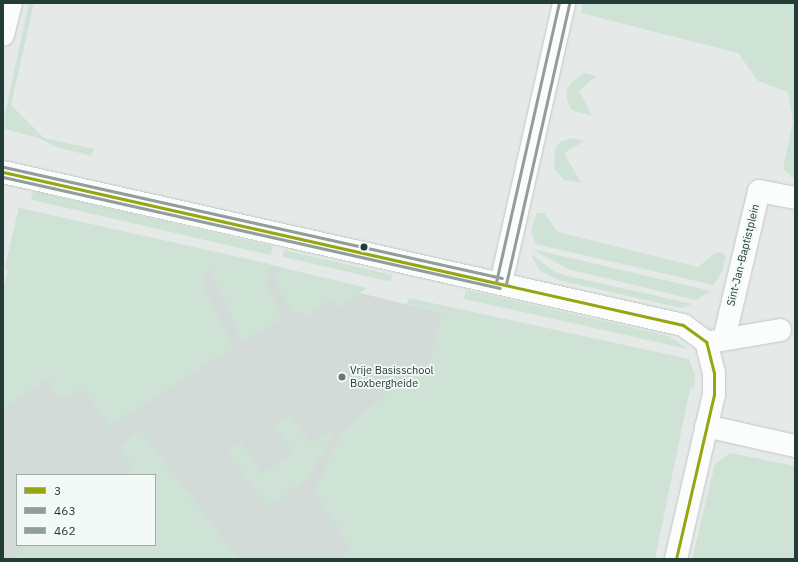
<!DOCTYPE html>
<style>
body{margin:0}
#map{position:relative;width:798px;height:562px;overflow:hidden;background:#e5eae8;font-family:"IBM Plex Sans",sans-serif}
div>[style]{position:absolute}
.built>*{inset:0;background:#d3dbd8}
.green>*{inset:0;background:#cfe2d6;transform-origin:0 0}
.roads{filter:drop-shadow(0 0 1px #c2c7c5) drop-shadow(0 0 1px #c2c7c5)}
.minor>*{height:22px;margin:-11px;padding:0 11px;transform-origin:11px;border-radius:11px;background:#fbfcfc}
.bus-1>*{height:3px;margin:-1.5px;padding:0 1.5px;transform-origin:1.5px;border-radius:1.5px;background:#96a611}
.bus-2>*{height:3px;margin:-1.5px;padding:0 1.5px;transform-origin:1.5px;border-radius:1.5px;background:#919e9c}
.bus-3>*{height:3px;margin:-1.5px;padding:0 1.5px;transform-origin:1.5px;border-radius:1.5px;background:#919e9c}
.dots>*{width:11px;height:11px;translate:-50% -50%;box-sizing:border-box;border:2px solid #f3f9f6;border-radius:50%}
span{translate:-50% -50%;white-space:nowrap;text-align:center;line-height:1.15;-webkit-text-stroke:3.5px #f3f9f6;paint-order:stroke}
.street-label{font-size:11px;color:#233c38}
.poi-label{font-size:11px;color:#233c38}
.left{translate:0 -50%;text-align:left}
.frame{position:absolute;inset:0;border:4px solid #233c38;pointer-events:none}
.legend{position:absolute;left:16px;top:474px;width:140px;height:72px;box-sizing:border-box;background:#f3f9f6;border:1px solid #a0adaa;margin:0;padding:5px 7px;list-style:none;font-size:12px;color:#233c38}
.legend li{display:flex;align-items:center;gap:8px;height:20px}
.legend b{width:20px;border:1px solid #a0adaa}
</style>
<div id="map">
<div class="built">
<i style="clip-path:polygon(evenodd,19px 208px,280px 267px,360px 293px,442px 313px,652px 559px,3px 559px,3px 290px,8px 271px,5px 267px,19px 208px,17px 475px,155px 475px,155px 545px,17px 545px,17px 475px)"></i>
</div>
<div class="green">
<i style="clip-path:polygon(29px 3px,34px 3px,11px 105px,44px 138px,94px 149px,91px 156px,56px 147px,39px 138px,5px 129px,4px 118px)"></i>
<i style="clip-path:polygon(583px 3px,795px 3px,795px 179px,783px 169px,793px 121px,788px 92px,758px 81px,738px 53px,581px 13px)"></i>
<i style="clip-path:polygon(583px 73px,596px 76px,579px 91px,592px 115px,576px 112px,571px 109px,567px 100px,567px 90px,572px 82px)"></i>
<i style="clip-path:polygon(572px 138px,584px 141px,564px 153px,581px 183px,564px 180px,554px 169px,555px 150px,560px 142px)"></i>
<i style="left:33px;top:191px;width:246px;height:9px;rotate:13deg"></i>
<i style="clip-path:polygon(19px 208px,270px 264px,266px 283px,282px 319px,243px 342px,209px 267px,203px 284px,233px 348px,110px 426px,82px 389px,75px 394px,60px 398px,47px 380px,3px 408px,3px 290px,8px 271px,5px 267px)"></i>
<i style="clip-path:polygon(537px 213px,544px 213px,558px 232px,698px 267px,715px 253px,722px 252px,726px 256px,722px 271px,714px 285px,535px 244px,531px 229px)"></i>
<i style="clip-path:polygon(532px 249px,711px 291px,696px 300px,568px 269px)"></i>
<i style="left:284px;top:250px;width:111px;height:7px;rotate:13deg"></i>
<i style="clip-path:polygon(531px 254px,555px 272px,568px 276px,692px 304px,681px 308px,558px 280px,539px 270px)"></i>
<i style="clip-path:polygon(280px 267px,367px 288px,339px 308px,333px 299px,305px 317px,301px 311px,295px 315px,278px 288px,276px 279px)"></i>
<i style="clip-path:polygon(466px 290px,669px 336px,688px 349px,464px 299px)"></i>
<i style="clip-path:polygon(409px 298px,689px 359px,695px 375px,694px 388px,690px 389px,655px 559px,341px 559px,351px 549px,314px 492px,342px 432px,388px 392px,428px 367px,442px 313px,407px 304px)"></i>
<i style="clip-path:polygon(291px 415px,310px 443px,332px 430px,334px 433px,308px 478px,268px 507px,227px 452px,241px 443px,262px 473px,293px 453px,275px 426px)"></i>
<i style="clip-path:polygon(140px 430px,239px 559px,12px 559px,30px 545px,155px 545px,155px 475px,123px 475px,133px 467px,118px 447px)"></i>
<i style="clip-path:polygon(730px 453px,795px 466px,795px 559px,692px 559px,715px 464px)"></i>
</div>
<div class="roads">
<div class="minor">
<i style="left:3px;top:35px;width:33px;rotate:-76deg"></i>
<i style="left:3px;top:172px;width:697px;rotate:12.68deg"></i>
<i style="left:683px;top:325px;width:29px;rotate:36deg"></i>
<i style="left:501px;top:283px;width:287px;rotate:-77.3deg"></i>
<i style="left:724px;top:339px;width:152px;rotate:-76.7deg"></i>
<i style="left:759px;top:191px;width:37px;rotate:11deg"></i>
<i style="left:710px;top:342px;width:71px;rotate:-9.7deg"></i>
<i style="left:706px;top:426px;width:91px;rotate:12.7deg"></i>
<i style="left:676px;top:559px;width:168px;rotate:-77deg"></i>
<i style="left:714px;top:395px;width:22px;rotate:-90deg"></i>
<i style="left:714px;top:373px;width:32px;rotate:-104deg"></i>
</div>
</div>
<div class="bus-1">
<i style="left:3px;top:172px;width:697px;rotate:12.68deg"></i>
<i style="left:683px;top:325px;width:29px;rotate:36deg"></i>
<i style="left:676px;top:559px;width:168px;rotate:-77deg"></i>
<i style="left:714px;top:395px;width:22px;rotate:-90deg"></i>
<i style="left:714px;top:373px;width:32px;rotate:-104deg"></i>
</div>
<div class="bus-2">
<i style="left:3px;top:177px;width:509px;rotate:12.59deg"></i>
<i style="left:506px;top:284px;width:287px;rotate:-77.3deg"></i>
</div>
<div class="bus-3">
<i style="left:4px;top:167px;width:510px;rotate:12.57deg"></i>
<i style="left:496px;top:282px;width:286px;rotate:-77.3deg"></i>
</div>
<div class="dots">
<i style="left:364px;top:247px;background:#233c38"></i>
<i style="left:342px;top:377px;background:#677976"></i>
</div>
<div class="street-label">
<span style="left:743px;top:255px;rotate:-76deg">Sint-Jan-Baptistplein</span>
</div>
<div class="poi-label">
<span class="left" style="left:350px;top:377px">Vrije Basisschool<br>Boxbergheide</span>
</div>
<div class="frame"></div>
<ul class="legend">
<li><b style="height:5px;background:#96a611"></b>3</li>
<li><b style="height:5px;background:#919e9c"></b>463</li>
<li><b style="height:5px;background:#919e9c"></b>462</li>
</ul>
</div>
